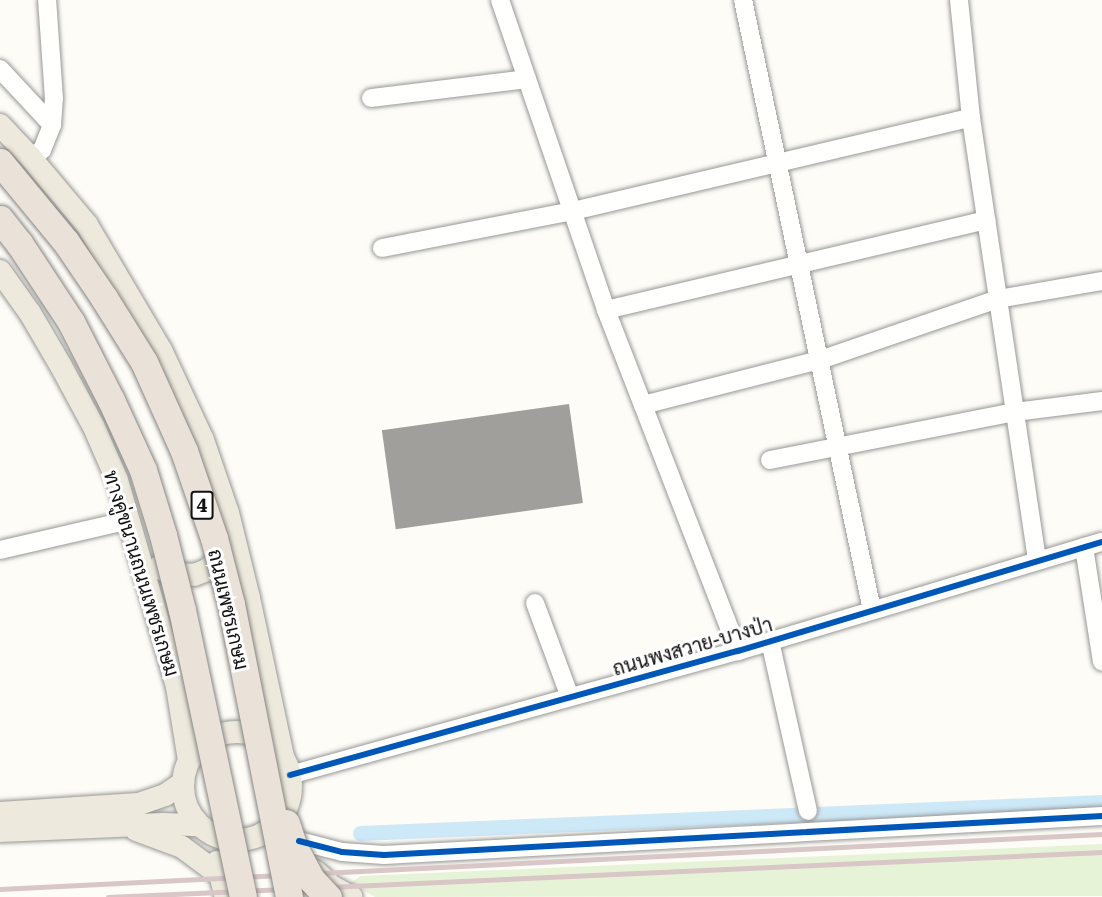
<!DOCTYPE html>
<meta charset="utf-8">
<style>
body{margin:0}
#map{position:relative;width:1102px;height:897px;overflow:hidden;background:#fdfcf7;font-family:Literata,Sarabun,serif}
div>[style]{position:absolute}
.green>*{inset:0;background:#e7f3d7}
.canal>*{height:15px;margin:-7.5px;padding:0 7.5px;transform-origin:7.5px;border-radius:7.5px;background:#cde8f7}
.building>*{inset:0;background:#a19f9c;transform-origin:0 0}
.roads{filter:drop-shadow(0 0 2px #979795) drop-shadow(0 0 2px #979795)}
.minor>*{height:18px;margin:-9px;padding:0 9px;transform-origin:9px;border-radius:9px;background:#fffffe}
.major>*{height:22px;margin:-11px;padding:0 11px;transform-origin:11px;border-radius:11px;background:#ede9dc}
.major>.ring{margin:-11px;padding:0;box-sizing:content-box;background:none;border:22px solid #ede9dc;border-radius:50%}
.rail>*{height:4.5px;margin:-2.25px;padding:0 2.25px;transform-origin:2.25px;border-radius:2.25px;background:#d9c6c7}
.bridges{filter:drop-shadow(0 0 2px #858482) drop-shadow(0 0 2px #858482)}
.highway-bridge>*{height:27px;margin:-13.5px;padding:0 13.5px;transform-origin:13.5px;border-radius:13.5px;background:#eae1d8}
.cycleway>*{height:6px;margin:-3px;padding:0 3px;transform-origin:3px;border-radius:3px;background:#0057b8}
span{translate:-50% -50%;white-space:nowrap;text-align:center;line-height:1.15;-webkit-text-stroke:6px #fff;paint-order:stroke}
.shield-label span{padding:2px 4px;background:#fff;border:2px solid;border-radius:4px;-webkit-text-stroke-width:0}
.shield-label{font-size:18px;color:#111;font-weight:700}
.street-label{font-size:20px;color:#111}
</style>
<div id="map">
<div class="green">
<i style="clip-path:polygon(1102px 844px,1102px 896px,375px 897px,350px 883px,361px 876px)"></i>
</div>
<div class="canal">
<i style="left:360px;top:833px;width:743px;rotate:-2.39deg"></i>
</div>
<div class="building">
<i style="left:569px;top:404px;width:100px;height:189px;rotate:82deg"></i>
</div>
<div class="roads">
<div class="minor">
<i style="left:500px;top:0;width:328px;rotate:71.1deg"></i>
<i style="left:606px;top:310px;width:366px;rotate:68.8deg"></i>
<i style="left:743px;top:0;width:623px;rotate:78.06deg"></i>
<i style="left:959px;top:0;width:119px;rotate:84.2deg"></i>
<i style="left:971px;top:118px;width:447px;rotate:81.5deg"></i>
<i style="left:0;top:69px;width:76px;rotate:47.1deg"></i>
<i style="left:371px;top:98px;width:157px;rotate:-6.9deg"></i>
<i style="left:30px;top:157px;width:14px;rotate:-30deg"></i>
<i style="left:42px;top:150px;width:27px;rotate:-68deg"></i>
<i style="left:52px;top:125px;width:26px;rotate:-86deg"></i>
<i style="left:54px;top:99px;width:99px;rotate:-94deg"></i>
<i style="left:382px;top:248px;width:195px;rotate:-11deg"></i>
<i style="left:573px;top:211px;width:409px;rotate:-13.2deg"></i>
<i style="left:606px;top:310px;width:391px;rotate:-13.3deg"></i>
<i style="left:643px;top:405px;width:183px;rotate:-14.3deg"></i>
<i style="left:820px;top:360px;width:188px;rotate:-18.9deg"></i>
<i style="left:998px;top:299px;width:106px;rotate:-9.8deg"></i>
<i style="left:770px;top:460px;width:250px;rotate:-11.1deg"></i>
<i style="left:1015px;top:412px;width:88px;rotate:-7.2deg"></i>
<i style="left:1084px;top:547px;width:116px;rotate:81.1deg"></i>
<i style="left:0;top:550px;width:133px;rotate:-13deg"></i>
<i style="left:535px;top:603px;width:100px;rotate:69.6deg"></i>
<i style="left:770px;top:641px;width:174px;rotate:77.4deg"></i>
<i style="left:290px;top:775px;width:465px;rotate:-15.5deg"></i>
<i style="left:738px;top:651px;width:380px;rotate:-16.7deg"></i>
<i style="left:299px;top:841px;width:44px;rotate:14.3deg"></i>
<i style="left:342px;top:852px;width:42px;rotate:4.1deg"></i>
<i style="left:384px;top:855px;width:719px;rotate:-3.11deg"></i>
</div>
<div class="major">
<i style="left:0;top:125px;width:44px;rotate:46.8deg"></i>
<i style="left:30px;top:157px;width:89px;rotate:50deg"></i>
<i style="left:87px;top:225px;width:145px;rotate:59.4deg"></i>
<i style="left:161px;top:350px;width:99px;rotate:65deg"></i>
<i style="left:203px;top:440px;width:77px;rotate:71.1deg"></i>
<i style="left:228px;top:513px;width:88px;rotate:76.1deg"></i>
<i style="left:249px;top:598px;width:163px;rotate:77.9deg"></i>
<i style="left:0;top:271px;width:52px;rotate:54.5deg"></i>
<i style="left:30px;top:313px;width:61px;rotate:59.7deg"></i>
<i style="left:61px;top:366px;width:69px;rotate:61.6deg"></i>
<i style="left:94px;top:427px;width:58px;rotate:66.5deg"></i>
<i style="left:117px;top:480px;width:216px;rotate:73.8deg"></i>
<i style="left:177px;top:687px;width:74px;rotate:80.7deg"></i>
<i style="left:159px;top:567px;width:13px;rotate:32deg"></i>
<i style="left:170px;top:574px;width:24px;rotate:2deg"></i>
<i style="left:194px;top:575px;width:14px;rotate:-21deg"></i>
<i style="left:207px;top:570px;width:13px;rotate:-42deg"></i>
<i style="left:217px;top:561px;width:18px;rotate:-68deg"></i>
<i class="ring" style="left:183px;top:732px;width:86px;height:86px"></i>
<i style="left:0;top:813px;width:139px;rotate:-3.7deg"></i>
<i style="left:139px;top:804px;width:28px;rotate:-19deg"></i>
<i style="left:165px;top:795px;width:22px;rotate:-34deg"></i>
<i style="left:136px;top:830px;width:49px;rotate:20.3deg"></i>
<i style="left:182px;top:847px;width:49px;rotate:36.6deg"></i>
<i style="left:0;top:831px;width:163px;rotate:-2.5deg"></i>
<i style="left:163px;top:824px;width:36px;rotate:2deg"></i>
<i style="left:217px;top:862px;width:36px;rotate:76deg"></i>
<i style="left:315px;top:871px;width:24px;rotate:42deg"></i>
<i style="left:333px;top:887px;width:21px;rotate:28deg"></i>
</div>
</div>
<div class="rail">
<i style="left:0;top:889px;width:1103px;rotate:-2.86deg"></i>
<i style="left:108px;top:897px;width:995px;rotate:-2.59deg"></i>
</div>
<div class="bridges">
<div class="highway-bridge">
<i style="left:0;top:162px;width:104px;rotate:50.5deg"></i>
<i style="left:66px;top:242px;width:68px;rotate:55.8deg"></i>
<i style="left:104px;top:298px;width:75px;rotate:58deg"></i>
<i style="left:144px;top:362px;width:98px;rotate:65.8deg"></i>
<i style="left:184px;top:451px;width:92px;rotate:71deg"></i>
<i style="left:214px;top:538px;width:68px;rotate:75.6deg"></i>
<i style="left:231px;top:604px;width:299px;rotate:78.8deg"></i>
<i style="left:0;top:219px;width:31px;rotate:52deg"></i>
<i style="left:19px;top:243px;width:95px;rotate:56.6deg"></i>
<i style="left:71px;top:322px;width:88px;rotate:62.9deg"></i>
<i style="left:111px;top:400px;width:77px;rotate:65.4deg"></i>
<i style="left:143px;top:470px;width:68px;rotate:72.9deg"></i>
<i style="left:163px;top:535px;width:77px;rotate:75.8deg"></i>
<i style="left:182px;top:610px;width:293px;rotate:78deg"></i>
<i style="left:286px;top:823px;width:25px;rotate:72deg"></i>
<i style="left:294px;top:847px;width:36px;rotate:62deg"></i>
<i style="left:311px;top:879px;width:25px;rotate:47deg"></i>
</div>
</div>
<div class="cycleway">
<i style="left:290px;top:775px;width:465px;rotate:-15.5deg"></i>
<i style="left:738px;top:651px;width:380px;rotate:-16.7deg"></i>
<i style="left:299px;top:841px;width:44px;rotate:14.3deg"></i>
<i style="left:342px;top:852px;width:42px;rotate:4.1deg"></i>
<i style="left:384px;top:855px;width:719px;rotate:-3.11deg"></i>
</div>
<div class="shield-label">
<span style="left:202px;top:505px">4</span>
</div>
<div class="street-label">
<span style="left:143px;top:573px;rotate:73deg">ทางคู่ขนานถนนเพชรเกษม</span>
<span style="left:230px;top:609px;rotate:77deg">ถนนเพชรเกษม</span>
<span style="left:692px;top:645px;rotate:-16deg">ถนนพงสวาย-บางป่า</span>
</div>
</div>
